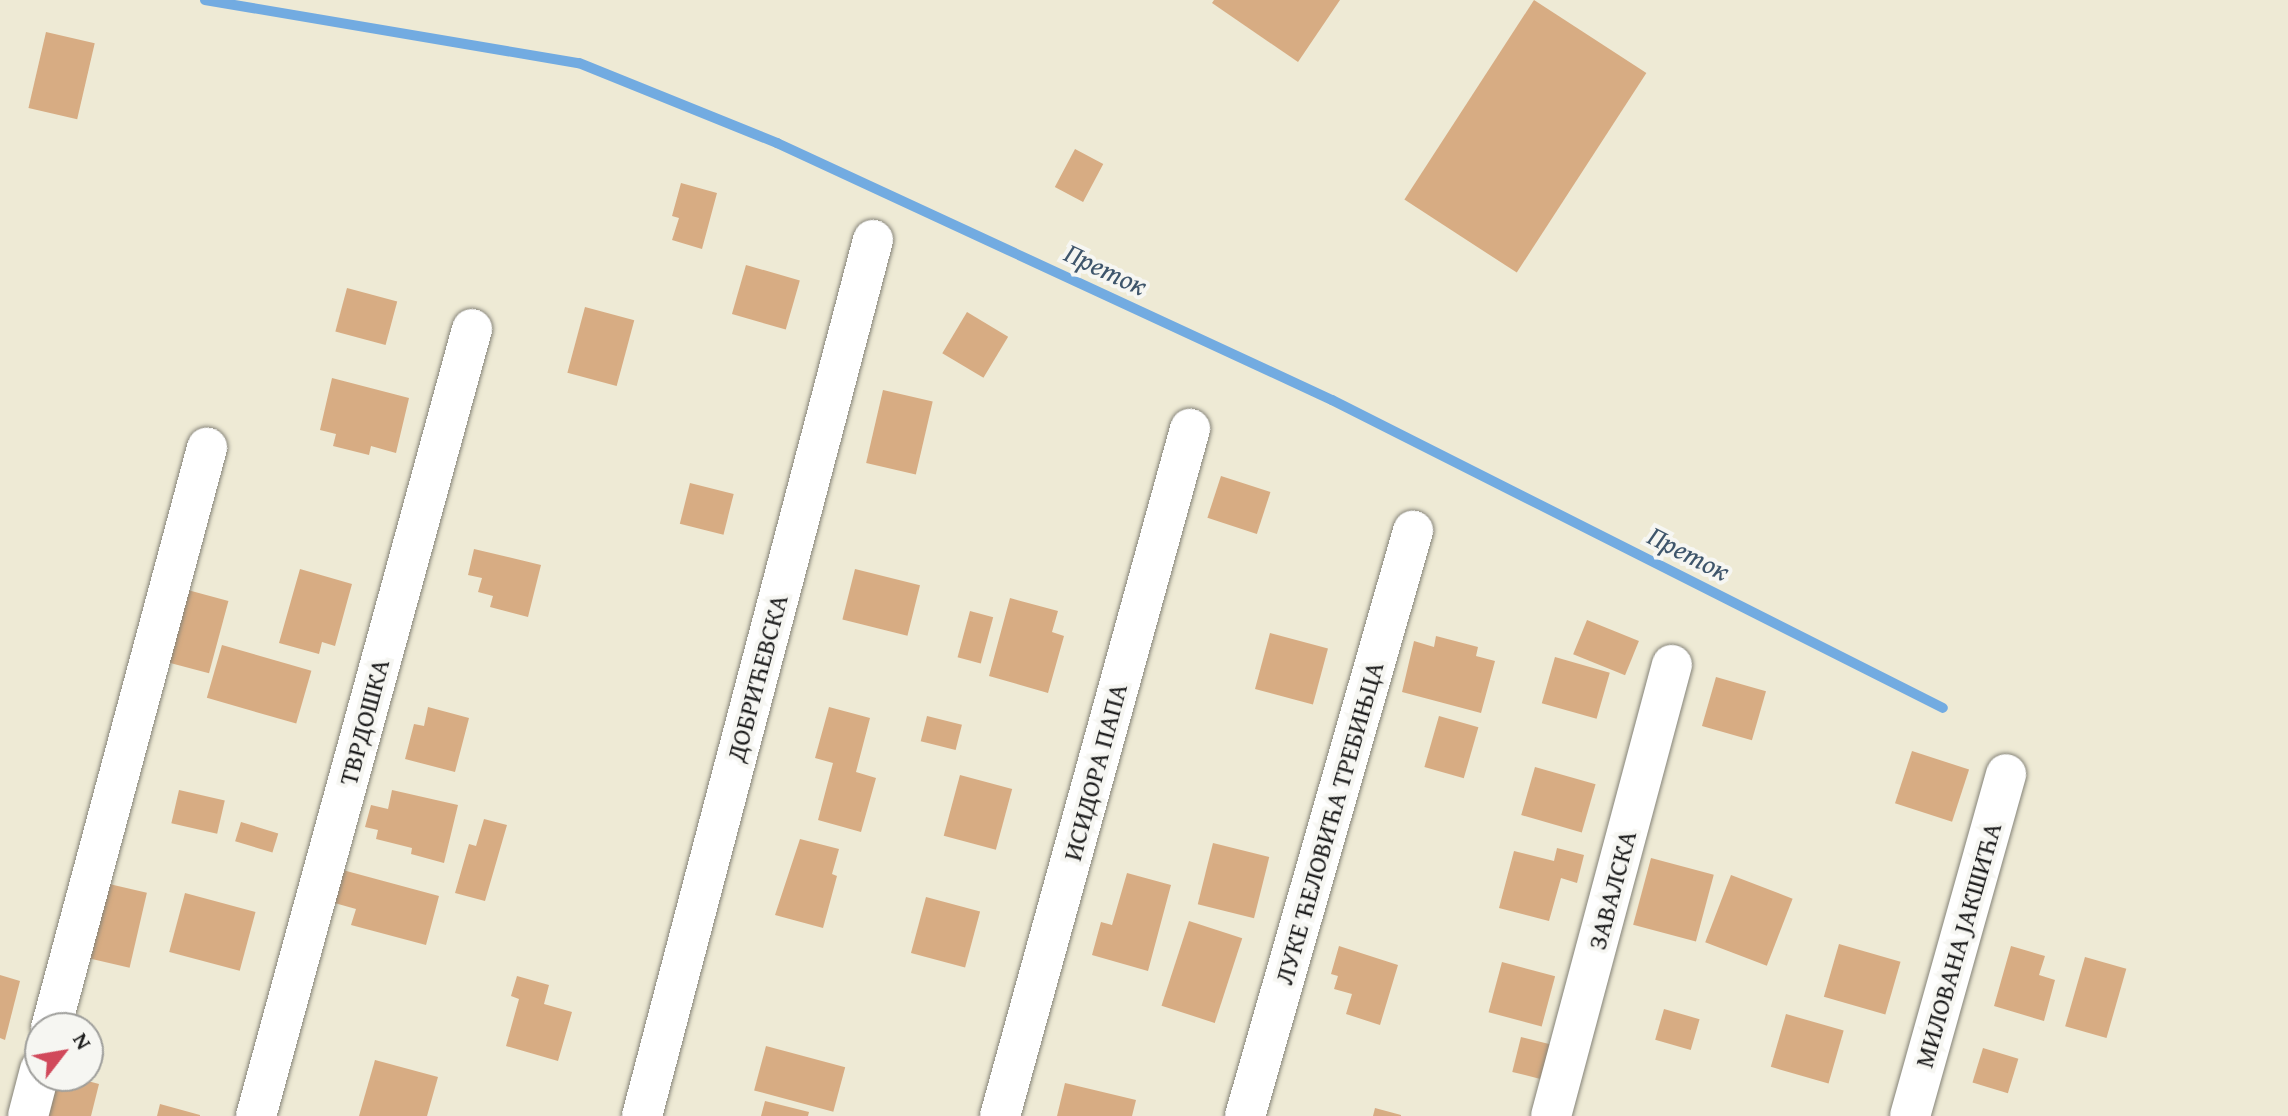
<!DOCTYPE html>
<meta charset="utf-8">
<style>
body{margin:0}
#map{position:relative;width:2288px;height:1116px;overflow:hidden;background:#eeead5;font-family:"Gentium Book Plus",serif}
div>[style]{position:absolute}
.stream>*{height:10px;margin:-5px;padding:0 5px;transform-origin:5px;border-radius:5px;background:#72abe1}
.building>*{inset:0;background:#d7ac83;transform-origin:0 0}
.roads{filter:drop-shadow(0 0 2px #858378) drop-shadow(0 0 2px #858378)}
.street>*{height:40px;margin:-20px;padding:0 20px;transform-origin:20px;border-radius:20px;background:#fff}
span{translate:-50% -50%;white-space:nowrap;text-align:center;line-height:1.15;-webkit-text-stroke:8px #f6f6f2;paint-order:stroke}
.street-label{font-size:26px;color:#1c1c1c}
.water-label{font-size:28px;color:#3e556b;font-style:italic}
.north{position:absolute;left:24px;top:1012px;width:80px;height:80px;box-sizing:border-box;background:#f6f6f2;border:2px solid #9f9f9c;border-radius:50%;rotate:59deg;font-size:22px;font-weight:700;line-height:32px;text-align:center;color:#1c1c1c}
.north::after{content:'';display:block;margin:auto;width:28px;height:36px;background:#d1495b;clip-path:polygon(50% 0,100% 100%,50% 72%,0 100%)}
</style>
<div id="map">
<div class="stream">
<i style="left:205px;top:0;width:379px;rotate:9.6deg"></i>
<i style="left:579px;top:63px;width:214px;rotate:22deg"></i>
<i style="left:777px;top:143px;width:612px;rotate:24.85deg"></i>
<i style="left:1332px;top:400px;width:684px;rotate:26.75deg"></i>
</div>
<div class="building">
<i style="clip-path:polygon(1214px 0,1340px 0,1298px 62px,1212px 3px)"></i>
<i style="left:1534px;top:0;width:134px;height:238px;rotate:33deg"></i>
<i style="left:46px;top:32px;width:50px;height:78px;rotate:13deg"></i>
<i style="left:1075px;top:149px;width:32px;height:43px;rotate:28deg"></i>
<i style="clip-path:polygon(681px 183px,717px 193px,702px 249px,672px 240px,679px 218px,672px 216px)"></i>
<i style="left:746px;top:265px;width:56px;height:51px;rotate:16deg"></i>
<i style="left:347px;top:288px;width:52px;height:45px;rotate:15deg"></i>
<i style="left:585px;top:307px;width:51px;height:68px;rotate:15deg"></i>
<i style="left:967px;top:312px;width:48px;height:48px;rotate:31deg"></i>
<i style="clip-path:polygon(332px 378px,409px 398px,396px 453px,371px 446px,369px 455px,333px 446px,336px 434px,320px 430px)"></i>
<i style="left:883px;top:390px;width:51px;height:75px;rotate:13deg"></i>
<i style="left:1221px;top:476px;width:52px;height:44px;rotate:18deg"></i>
<i style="left:690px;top:483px;width:45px;height:42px;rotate:14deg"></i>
<i style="clip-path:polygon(474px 549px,541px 565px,528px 617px,490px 607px,493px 596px,478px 592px,482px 578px,468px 575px)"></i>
<i style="clip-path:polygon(300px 569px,352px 584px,335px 646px,322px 642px,319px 654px,279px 643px)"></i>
<i style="left:855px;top:569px;width:67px;height:52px;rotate:14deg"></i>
<i style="left:184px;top:589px;width:46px;height:75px;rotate:15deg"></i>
<i style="clip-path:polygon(1010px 598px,1058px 611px,1052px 632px,1064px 636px,1048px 693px,989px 676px)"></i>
<i style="left:970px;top:611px;width:24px;height:48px;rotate:15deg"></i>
<i style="left:1587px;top:620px;width:56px;height:37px;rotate:22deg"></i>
<i style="left:1270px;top:633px;width:60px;height:58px;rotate:15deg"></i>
<i style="clip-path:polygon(1436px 636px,1478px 647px,1476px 656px,1495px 661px,1481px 713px,1402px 692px,1414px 641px,1434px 647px)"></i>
<i style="left:222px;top:645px;width:93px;height:55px;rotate:16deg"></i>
<i style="left:1555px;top:657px;width:57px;height:48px;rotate:16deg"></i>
<i style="left:1716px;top:677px;width:52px;height:51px;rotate:16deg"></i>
<i style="clip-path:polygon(428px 707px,469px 718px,455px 772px,405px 759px,414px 724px,424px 726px)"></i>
<i style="clip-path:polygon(829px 707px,870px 718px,856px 772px,876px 778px,861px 832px,818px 820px,833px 763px,815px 758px)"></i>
<i style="left:927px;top:716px;width:36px;height:26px;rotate:14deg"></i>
<i style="left:1439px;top:716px;width:41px;height:53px;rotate:16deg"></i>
<i style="left:1912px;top:751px;width:60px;height:55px;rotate:18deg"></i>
<i style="left:1535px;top:767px;width:63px;height:50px;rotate:16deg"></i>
<i style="left:960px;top:775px;width:54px;height:63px;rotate:15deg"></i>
<i style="left:179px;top:790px;width:47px;height:34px;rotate:13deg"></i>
<i style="clip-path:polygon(392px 790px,458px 805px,444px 863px,411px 854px,412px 848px,376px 839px,378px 830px,365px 827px,371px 805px,388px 809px)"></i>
<i style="clip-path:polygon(484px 819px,507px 825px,485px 901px,455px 893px,469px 844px,476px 846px)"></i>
<i style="left:241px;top:822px;width:39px;height:20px;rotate:17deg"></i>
<i style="clip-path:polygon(800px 839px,839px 849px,832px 874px,837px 876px,823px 928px,775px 915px)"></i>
<i style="left:1213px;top:843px;width:58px;height:63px;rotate:14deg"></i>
<i style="clip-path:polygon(1557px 848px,1584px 855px,1577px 883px,1561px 878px,1549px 921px,1499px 908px,1514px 851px,1554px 861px)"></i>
<i style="left:1651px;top:858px;width:65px;height:69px;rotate:15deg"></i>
<i style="clip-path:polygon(339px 869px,439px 896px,426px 945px,351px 925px,356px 909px,331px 902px)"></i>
<i style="clip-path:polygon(1127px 873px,1171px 885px,1148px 971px,1092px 955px,1101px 922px,1112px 925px)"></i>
<i style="left:1731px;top:875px;width:66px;height:72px;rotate:21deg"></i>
<i style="left:105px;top:883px;width:43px;height:77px;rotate:13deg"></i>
<i style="left:185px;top:893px;width:73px;height:61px;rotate:15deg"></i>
<i style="left:926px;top:897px;width:56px;height:58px;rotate:15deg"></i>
<i style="left:1189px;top:921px;width:56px;height:89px;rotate:18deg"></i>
<i style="left:1839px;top:944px;width:64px;height:55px;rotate:16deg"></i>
<i style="clip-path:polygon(1339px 946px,1398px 965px,1380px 1025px,1346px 1014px,1352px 994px,1334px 989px,1338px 976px,1331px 974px)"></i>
<i style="clip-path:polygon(2011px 946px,2045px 956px,2039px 975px,2055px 980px,2044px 1021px,1994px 1006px)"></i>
<i style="left:2085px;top:957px;width:43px;height:72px;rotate:16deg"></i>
<i style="left:1502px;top:962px;width:55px;height:52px;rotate:15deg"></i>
<i style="clip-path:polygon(0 975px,20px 981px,5px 1040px,0 1038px)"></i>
<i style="clip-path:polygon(517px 976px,549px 985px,544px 1004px,572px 1012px,558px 1061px,506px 1046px,519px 999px,511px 996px)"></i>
<i style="left:1664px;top:1009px;width:37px;height:32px;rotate:16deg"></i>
<i style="left:1786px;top:1014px;width:60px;height:55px;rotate:16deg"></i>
<i style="left:1521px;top:1037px;width:32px;height:36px;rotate:14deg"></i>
<i style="left:766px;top:1046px;width:82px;height:46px;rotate:15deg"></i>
<i style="left:1983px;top:1048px;width:37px;height:36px;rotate:17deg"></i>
<i style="clip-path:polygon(375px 1060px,438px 1077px,427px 1116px,359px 1116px)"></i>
<i style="clip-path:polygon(50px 1076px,69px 1076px,99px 1084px,91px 1116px,40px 1116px)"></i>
<i style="clip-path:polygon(1065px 1083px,1136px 1100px,1132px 1116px,1057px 1116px)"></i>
<i style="clip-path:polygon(765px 1101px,809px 1112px,808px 1116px,761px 1116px)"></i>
<i style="clip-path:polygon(160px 1104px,200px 1115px,200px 1116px,157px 1116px)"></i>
<i style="clip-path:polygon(1375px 1108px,1401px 1115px,1401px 1116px,1373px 1116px)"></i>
</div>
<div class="roads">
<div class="street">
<i style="left:51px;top:1028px;width:601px;rotate:-74.95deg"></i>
<i style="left:28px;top:1116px;width:48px;rotate:-75.4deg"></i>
<i style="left:256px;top:1116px;width:816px;rotate:-74.65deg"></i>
<i style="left:642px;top:1116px;width:906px;rotate:-75.23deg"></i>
<i style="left:1000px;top:1116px;width:713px;rotate:-74.54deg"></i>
<i style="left:1245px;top:1116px;width:609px;rotate:-73.98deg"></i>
<i style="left:1551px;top:1116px;width:467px;rotate:-75deg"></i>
<i style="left:1910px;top:1116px;width:355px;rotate:-74.3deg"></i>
</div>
</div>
<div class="street-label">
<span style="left:757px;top:678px;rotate:-75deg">ДОБРИЋЕВСКА</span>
<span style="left:364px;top:722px;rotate:-75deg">ТВРДОШКА</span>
<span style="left:1095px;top:772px;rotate:-75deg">ИСИДОРА ПАПА</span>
<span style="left:1329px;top:823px;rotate:-74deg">ЛУКЕ ЋЕЛОВИЋА ТРЕБИЊЦА</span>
<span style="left:1612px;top:890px;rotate:-75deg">ЗАВАЛСКА</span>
<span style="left:1958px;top:945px;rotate:-74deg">МИЛОВАНА ЈАКШИЋА</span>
</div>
<div class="water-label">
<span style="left:1106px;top:269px;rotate:25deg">Преток</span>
<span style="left:1689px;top:553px;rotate:27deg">Преток</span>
</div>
<div class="north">N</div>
</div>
